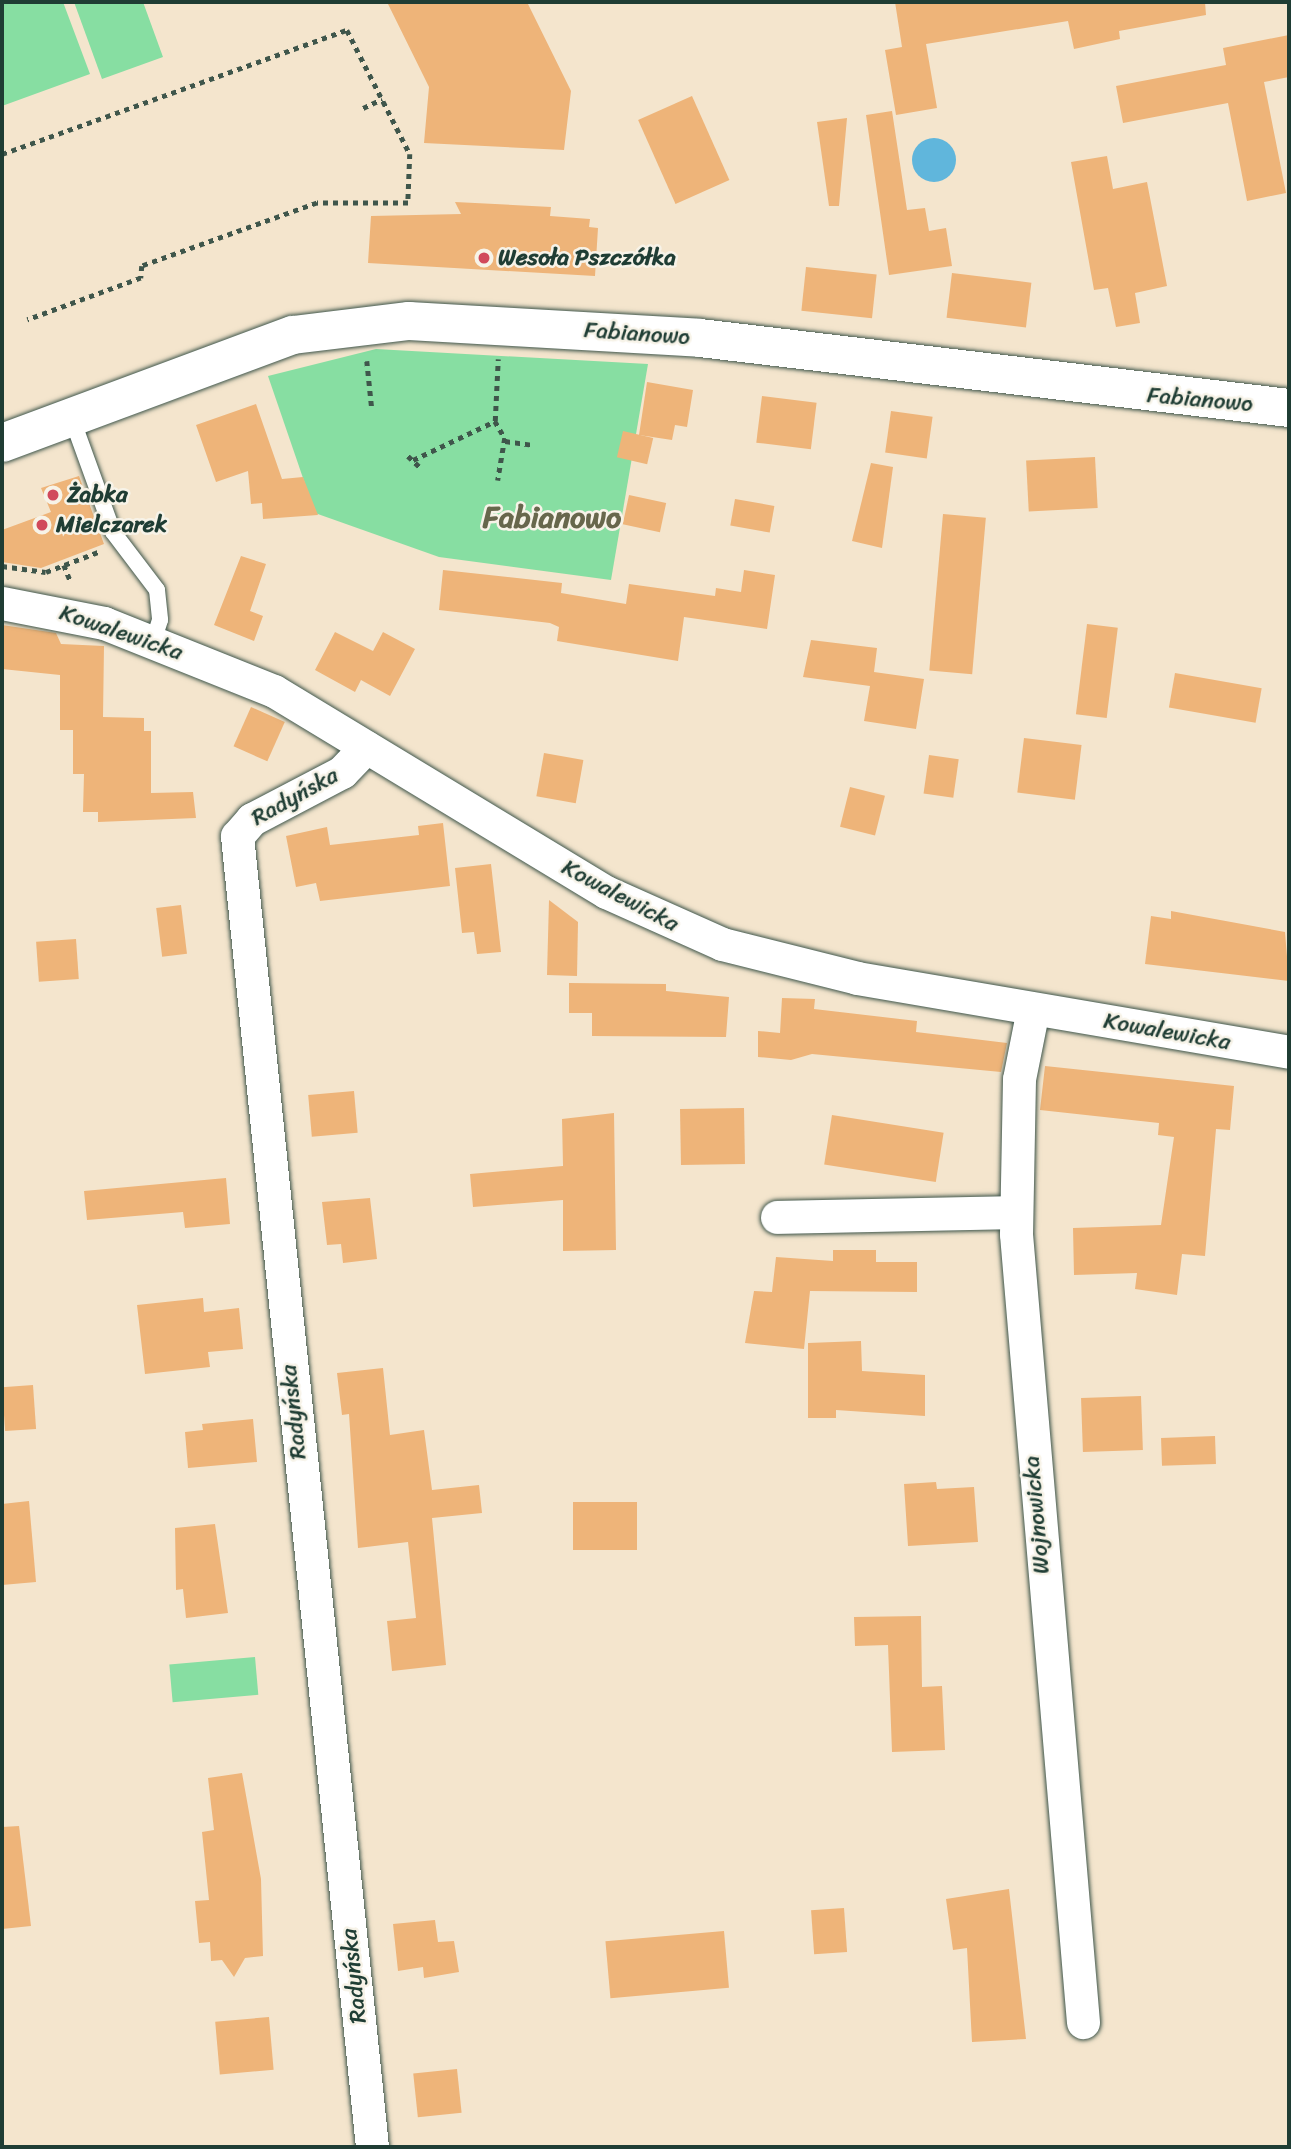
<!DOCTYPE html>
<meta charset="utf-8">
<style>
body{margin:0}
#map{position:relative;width:1291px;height:2149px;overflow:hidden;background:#f4e5cd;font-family:Sriracha,sans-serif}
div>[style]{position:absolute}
.green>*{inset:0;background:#87dea2;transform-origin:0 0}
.water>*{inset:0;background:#60b6dc}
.round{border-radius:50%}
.building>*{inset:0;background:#eeb479;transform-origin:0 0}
.path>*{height:4.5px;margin-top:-2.25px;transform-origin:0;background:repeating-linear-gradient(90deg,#3f564b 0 5px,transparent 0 10px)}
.roads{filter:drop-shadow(0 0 2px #3f564b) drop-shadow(0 0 2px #3f564b)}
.lane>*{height:16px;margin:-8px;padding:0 8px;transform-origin:8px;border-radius:8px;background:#fff}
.street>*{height:33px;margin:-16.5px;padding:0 16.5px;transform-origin:16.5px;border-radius:16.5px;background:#fff}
.secondary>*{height:38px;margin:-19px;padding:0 19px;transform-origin:19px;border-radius:19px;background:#fff}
.dots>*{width:19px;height:19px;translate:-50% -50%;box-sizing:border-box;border:4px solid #f7f3e8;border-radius:50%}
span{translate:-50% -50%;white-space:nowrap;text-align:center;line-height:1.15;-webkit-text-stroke:5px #f7f3e8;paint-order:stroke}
.poi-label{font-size:23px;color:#1f3d34;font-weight:700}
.left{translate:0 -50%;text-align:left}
.street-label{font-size:23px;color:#1f3d34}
.district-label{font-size:30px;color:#67674c;font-weight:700}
.frame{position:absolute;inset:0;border:4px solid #1f3d34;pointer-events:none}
</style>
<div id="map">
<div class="green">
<i style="clip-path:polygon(2px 2px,63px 2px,90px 74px,2px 106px)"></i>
<i style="clip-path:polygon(74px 2px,143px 2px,163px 57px,102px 79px)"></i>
<i style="clip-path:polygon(376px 349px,648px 364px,611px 580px,439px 557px,315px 513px,268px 376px)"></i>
<i style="left:255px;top:1657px;width:38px;height:86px;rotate:85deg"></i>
</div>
<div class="water">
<i class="round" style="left:912px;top:138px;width:44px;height:44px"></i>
</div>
<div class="building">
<i style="clip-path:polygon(387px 2px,527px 2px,571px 91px,564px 150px,424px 143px,429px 87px)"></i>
<i style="clip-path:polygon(895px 2px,1205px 2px,1206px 15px,1119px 31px,1120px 39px,1074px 49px,1068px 21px,926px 44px,937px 108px,896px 115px,885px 50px,902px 47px)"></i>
<i style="clip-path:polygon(1289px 35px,1289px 77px,1264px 82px,1286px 193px,1247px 201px,1228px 103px,1123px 123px,1116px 86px,1226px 65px,1223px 48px)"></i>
<i style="left:692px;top:96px;width:92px;height:59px;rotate:66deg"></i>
<i style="clip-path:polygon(892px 111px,907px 210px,925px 208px,929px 231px,946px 228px,952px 266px,889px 275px,866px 115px)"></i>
<i style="clip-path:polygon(847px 118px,839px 206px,829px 206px,817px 122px)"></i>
<i style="clip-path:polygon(1107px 156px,1113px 189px,1147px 182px,1167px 286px,1135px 293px,1140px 323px,1116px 327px,1108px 288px,1094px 290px,1071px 162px)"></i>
<i style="clip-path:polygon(455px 202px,551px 207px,550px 216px,590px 219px,589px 227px,598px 228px,595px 276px,368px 263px,371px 216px,461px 214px)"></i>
<i style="left:806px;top:267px;width:71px;height:44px;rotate:6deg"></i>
<i style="left:952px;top:273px;width:80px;height:45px;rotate:7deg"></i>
<i style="clip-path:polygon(647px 382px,693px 390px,687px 427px,675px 425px,672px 440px,639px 435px)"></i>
<i style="left:762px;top:396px;width:55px;height:47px;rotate:7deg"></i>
<i style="clip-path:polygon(256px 404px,282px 479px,303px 477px,318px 515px,263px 519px,262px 503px,251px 504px,248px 471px,216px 482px,196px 425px)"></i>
<i style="left:891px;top:411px;width:42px;height:42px;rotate:8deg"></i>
<i style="left:623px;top:431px;width:31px;height:27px;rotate:13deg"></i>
<i style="left:1095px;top:457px;width:51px;height:69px;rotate:87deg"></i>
<i style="clip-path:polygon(871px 463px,893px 467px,882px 548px,852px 541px)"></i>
<i style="clip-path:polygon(79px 476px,104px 544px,41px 568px,2px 562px,2px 530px,51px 512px,41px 488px)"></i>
<i style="left:629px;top:495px;width:38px;height:30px;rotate:12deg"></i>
<i style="left:735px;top:499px;width:40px;height:27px;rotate:10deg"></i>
<i style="left:943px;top:514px;width:43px;height:157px;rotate:5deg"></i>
<i style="clip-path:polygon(241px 556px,266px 564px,250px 611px,263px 616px,254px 641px,214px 625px)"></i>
<i style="clip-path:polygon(443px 570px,562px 583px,561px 593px,626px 604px,629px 584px,715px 596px,716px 588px,741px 592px,744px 570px,775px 575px,767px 629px,684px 617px,678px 661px,557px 641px,559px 627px,550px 623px,439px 610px)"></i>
<i style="left:1087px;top:624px;width:31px;height:91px;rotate:7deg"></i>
<i style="clip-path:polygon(2px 625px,56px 633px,61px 644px,104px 646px,103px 717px,144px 718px,144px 731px,151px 731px,151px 793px,193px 792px,196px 818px,98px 822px,98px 812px,83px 812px,84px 774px,73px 774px,73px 730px,60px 730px,60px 675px,2px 669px)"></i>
<i style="clip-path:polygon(335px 632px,373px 651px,383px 632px,415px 649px,390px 696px,361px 680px,355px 692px,315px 670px)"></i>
<i style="clip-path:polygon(811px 640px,877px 648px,874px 672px,924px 679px,916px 729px,864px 721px,870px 686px,803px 677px)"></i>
<i style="left:1175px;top:673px;width:88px;height:35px;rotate:10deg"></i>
<i style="left:251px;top:707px;width:37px;height:43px;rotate:24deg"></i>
<i style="left:1024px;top:738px;width:58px;height:55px;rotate:7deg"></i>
<i style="left:544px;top:753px;width:40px;height:44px;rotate:10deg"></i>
<i style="left:929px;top:755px;width:30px;height:39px;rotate:8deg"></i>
<i style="left:850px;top:787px;width:36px;height:41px;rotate:14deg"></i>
<i style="clip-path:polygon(443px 823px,450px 886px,320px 901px,316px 883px,296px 887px,286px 836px,327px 827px,330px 845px,419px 835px,418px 826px)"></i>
<i style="clip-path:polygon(491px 864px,501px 952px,477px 954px,474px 932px,462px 933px,455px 868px)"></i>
<i style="clip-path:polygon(549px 900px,578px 922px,577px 976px,547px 975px)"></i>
<i style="left:181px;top:905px;width:49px;height:25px;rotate:83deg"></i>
<i style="clip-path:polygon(1171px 911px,1285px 932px,1289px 981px,1145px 964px,1151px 916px,1171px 919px)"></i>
<i style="left:76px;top:939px;width:40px;height:40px;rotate:86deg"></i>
<i style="clip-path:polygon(569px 983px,666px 984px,666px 991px,729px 997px,726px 1037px,592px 1036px,592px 1013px,569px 1013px)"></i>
<i style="clip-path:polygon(782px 998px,815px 999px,814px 1009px,917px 1021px,916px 1032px,1007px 1043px,1001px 1072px,812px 1054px,791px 1060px,758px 1057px,758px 1031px,780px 1033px)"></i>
<i style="clip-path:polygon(1045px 1066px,1234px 1086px,1230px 1130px,1216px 1129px,1205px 1256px,1182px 1254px,1177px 1295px,1135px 1289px,1137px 1273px,1074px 1275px,1073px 1228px,1161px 1225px,1174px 1137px,1158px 1135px,1159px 1123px,1040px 1110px)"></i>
<i style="left:354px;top:1091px;width:42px;height:46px;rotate:85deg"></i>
<i style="left:744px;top:1108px;width:56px;height:64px;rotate:89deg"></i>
<i style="clip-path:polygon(614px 1113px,616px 1250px,563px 1251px,563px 1200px,473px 1207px,470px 1174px,563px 1166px,562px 1119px)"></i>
<i style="left:832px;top:1115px;width:113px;height:50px;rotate:9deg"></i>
<i style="clip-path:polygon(226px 1178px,230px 1224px,185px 1228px,183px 1212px,87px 1220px,84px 1191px)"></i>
<i style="clip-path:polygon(370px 1198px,377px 1259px,343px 1263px,341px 1244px,327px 1245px,322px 1202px)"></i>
<i style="clip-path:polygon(833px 1250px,876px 1250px,876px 1262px,917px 1262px,917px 1292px,810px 1291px,804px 1349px,745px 1343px,754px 1291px,772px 1292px,776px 1257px,833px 1261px)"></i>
<i style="clip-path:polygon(203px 1298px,204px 1312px,239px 1308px,243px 1349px,208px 1352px,210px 1367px,145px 1374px,137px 1305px)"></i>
<i style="clip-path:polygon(861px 1341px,862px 1371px,925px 1375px,925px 1416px,836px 1410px,836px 1418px,808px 1418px,808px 1343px)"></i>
<i style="clip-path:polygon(383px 1368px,390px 1435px,424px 1430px,432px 1490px,479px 1485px,482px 1513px,432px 1518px,446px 1665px,392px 1671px,387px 1621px,416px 1618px,408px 1542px,358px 1548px,349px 1414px,342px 1415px,337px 1373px)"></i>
<i style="left:33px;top:1385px;width:44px;height:31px;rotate:86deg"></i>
<i style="left:1141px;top:1396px;width:54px;height:60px;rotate:88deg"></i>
<i style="clip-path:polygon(253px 1419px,257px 1462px,188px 1468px,185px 1432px,203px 1430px,202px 1424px)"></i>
<i style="left:1215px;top:1436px;width:28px;height:54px;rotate:88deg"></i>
<i style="clip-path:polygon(936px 1482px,937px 1489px,974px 1487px,978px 1542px,908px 1546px,904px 1484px)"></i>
<i style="clip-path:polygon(29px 1501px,36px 1582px,2px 1585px,2px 1504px)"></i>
<i style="left:573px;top:1502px;width:64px;height:48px"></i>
<i style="clip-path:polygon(215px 1524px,228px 1613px,186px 1618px,183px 1589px,176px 1590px,175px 1528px)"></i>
<i style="clip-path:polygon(921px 1616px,922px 1687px,942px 1686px,945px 1750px,892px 1752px,888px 1645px,855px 1646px,854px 1617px)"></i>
<i style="clip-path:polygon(242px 1773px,261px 1879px,263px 1956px,245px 1958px,234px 1977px,222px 1960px,211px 1961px,210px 1942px,199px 1943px,195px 1901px,209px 1900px,202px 1832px,214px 1830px,208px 1778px)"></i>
<i style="clip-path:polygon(19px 1826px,31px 1926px,2px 1929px,2px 1827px)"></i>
<i style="clip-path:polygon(1009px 1889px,1026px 2039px,972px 2042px,967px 1948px,953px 1950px,946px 1899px)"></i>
<i style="left:844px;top:1908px;width:44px;height:33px;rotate:86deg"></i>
<i style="clip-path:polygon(435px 1920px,438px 1942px,454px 1941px,459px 1972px,424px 1978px,423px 1967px,398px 1971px,393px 1924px)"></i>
<i style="left:724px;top:1931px;width:57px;height:119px;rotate:85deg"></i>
<i style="left:269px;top:2017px;width:53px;height:54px;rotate:85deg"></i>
<i style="left:457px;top:2069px;width:44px;height:44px;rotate:84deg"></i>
</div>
<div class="path">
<i style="left:363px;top:108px;width:21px;rotate:-25deg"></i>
<i style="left:2px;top:154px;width:367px;rotate:-19.8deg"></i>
<i style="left:347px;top:30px;width:139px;rotate:63.1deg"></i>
<i style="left:410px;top:154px;width:49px;rotate:92.3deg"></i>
<i style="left:408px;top:203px;width:91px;rotate:180deg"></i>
<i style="left:317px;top:203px;width:186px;rotate:160.2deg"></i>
<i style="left:142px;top:266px;width:12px;rotate:95deg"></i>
<i style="left:141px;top:278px;width:121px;rotate:159.8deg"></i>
<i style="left:367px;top:361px;width:48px;rotate:84.1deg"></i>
<i style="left:495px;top:421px;width:20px;rotate:60deg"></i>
<i style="left:505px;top:438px;width:43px;rotate:99.5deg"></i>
<i style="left:505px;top:441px;width:28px;rotate:8deg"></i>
<i style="left:408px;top:456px;width:19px;rotate:43deg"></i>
<i style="left:413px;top:460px;width:91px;rotate:-25.4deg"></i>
<i style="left:495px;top:421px;width:62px;rotate:-87.2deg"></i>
<i style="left:64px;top:565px;width:18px;rotate:68deg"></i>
<i style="left:2px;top:566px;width:44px;rotate:7.8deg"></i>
<i style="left:46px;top:572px;width:56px;rotate:-21deg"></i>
</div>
<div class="roads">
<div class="lane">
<i style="left:71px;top:416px;width:123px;rotate:70.1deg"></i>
<i style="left:113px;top:532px;width:73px;rotate:52.8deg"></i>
<i style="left:157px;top:590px;width:30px;rotate:84deg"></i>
<i style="left:160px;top:620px;width:22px;rotate:108deg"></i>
</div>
<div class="street">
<i style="left:2px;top:603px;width:104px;rotate:11.1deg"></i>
<i style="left:104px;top:623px;width:183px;rotate:21.8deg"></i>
<i style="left:274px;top:691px;width:388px;rotate:31.2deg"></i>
<i style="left:606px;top:892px;width:127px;rotate:24.1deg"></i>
<i style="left:722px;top:944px;width:139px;rotate:14.1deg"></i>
<i style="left:857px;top:978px;width:438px;rotate:9.7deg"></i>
<i style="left:366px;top:747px;width:35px;rotate:134deg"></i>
<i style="left:342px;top:772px;width:102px;rotate:152.4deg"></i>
<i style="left:252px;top:819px;width:23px;rotate:131deg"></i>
<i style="left:237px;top:836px;width:1318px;rotate:84.12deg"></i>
<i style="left:1033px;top:1009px;width:71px;rotate:101.3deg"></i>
<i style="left:1019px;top:1079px;width:155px;rotate:91.1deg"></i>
<i style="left:1016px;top:1234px;width:791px;rotate:85.14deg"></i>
<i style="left:777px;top:1217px;width:238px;rotate:-1.2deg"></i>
</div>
<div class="secondary">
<i style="left:2px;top:443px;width:310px;rotate:-20.4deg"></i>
<i style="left:293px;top:335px;width:117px;rotate:-6.9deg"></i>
<i style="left:409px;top:321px;width:291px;rotate:3.3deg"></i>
<i style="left:700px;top:338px;width:593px;rotate:6.78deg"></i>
</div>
</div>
<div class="dots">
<i style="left:484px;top:258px;background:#d1495b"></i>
<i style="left:53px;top:495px;background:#d1495b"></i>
<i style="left:42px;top:525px;background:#d1495b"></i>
</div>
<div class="poi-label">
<span class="left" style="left:498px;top:258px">Wesoła Pszczółka</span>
<span class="left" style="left:67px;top:495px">Żabka</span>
<span class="left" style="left:56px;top:525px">Mielczarek</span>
</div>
<div class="street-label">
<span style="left:637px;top:334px;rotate:4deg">Fabianowo</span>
<span style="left:1200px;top:400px;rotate:5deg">Fabianowo</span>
<span style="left:121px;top:633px;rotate:19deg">Kowalewicka</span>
<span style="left:295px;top:797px;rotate:-29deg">Radyńska</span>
<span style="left:620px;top:896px;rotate:28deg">Kowalewicka</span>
<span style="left:1167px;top:1032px;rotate:10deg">Kowalewicka</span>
<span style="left:294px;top:1412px;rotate:-96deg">Radyńska</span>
<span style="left:1037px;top:1515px;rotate:-95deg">Wojnowicka</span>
<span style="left:354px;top:1976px;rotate:-96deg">Radyńska</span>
</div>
<div class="district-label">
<span style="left:552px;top:517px">Fabianowo</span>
</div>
<div class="frame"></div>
</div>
